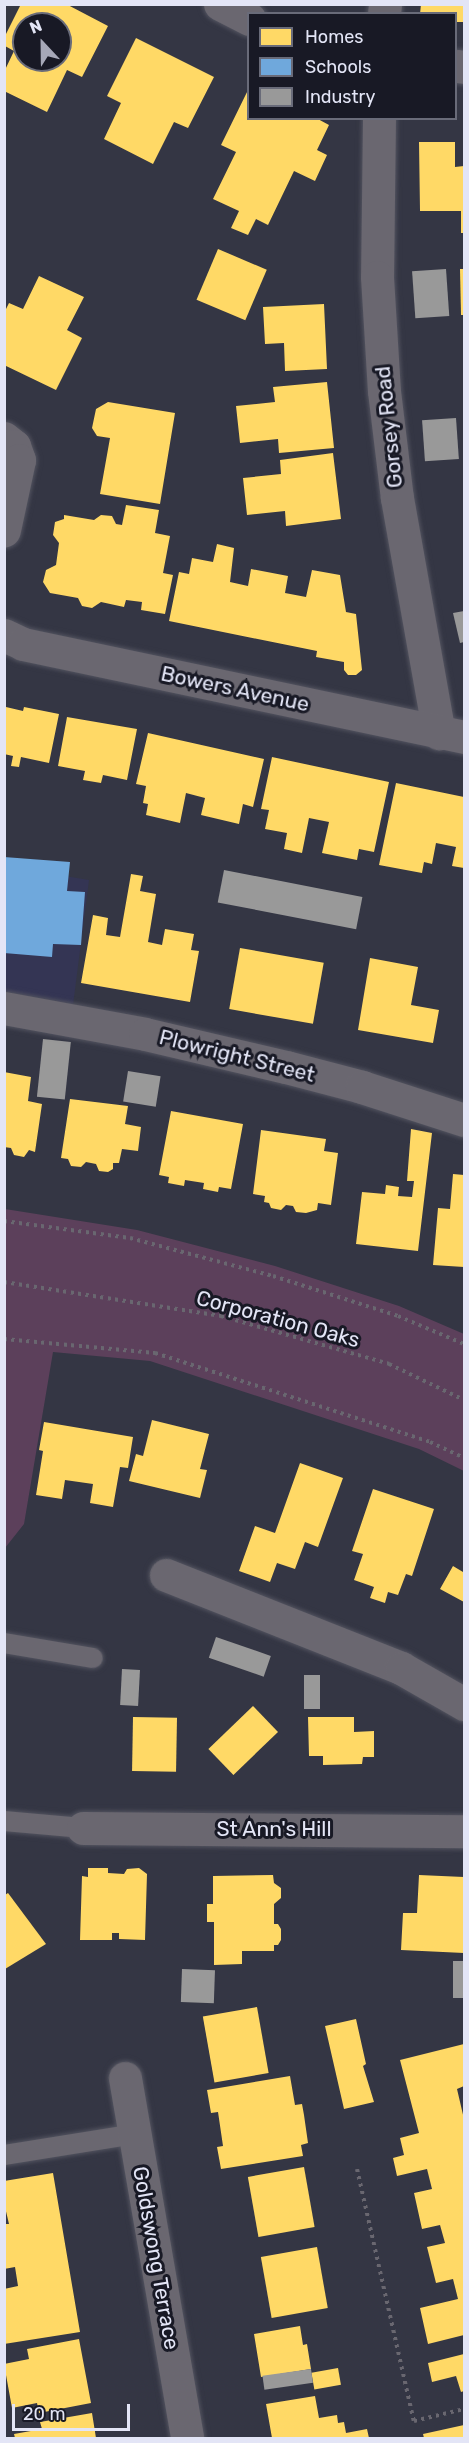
<!DOCTYPE html>
<style>
body{margin:0}
#map{position:relative;width:469px;height:2443px;overflow:hidden;background:#343644;font-family:Rubik,sans-serif}
div>[style]{position:absolute}
.built>*{inset:0;background:#343554}
.green>*{inset:0;background:#5c405b}
.homes>*{inset:0;background:#ffd966;transform-origin:0 0}
.schools>*{inset:0;background:#6fa8dc}
.industry>*{inset:0;background:#999;transform-origin:0 0}
.path>*{height:4px;margin-top:-2px;transform-origin:0;background:repeating-linear-gradient(90deg,#696770 0 3px,transparent 0 7.5px)}
.roads{filter:drop-shadow(0 0 2px #52535f) drop-shadow(0 0 2px #52535f)}
.lane>*{height:20px;margin:-10px;padding:0 10px;transform-origin:10px;border-radius:10px;background:#6a6770}
.street>*{height:33px;margin:-16.5px;padding:0 16.5px;transform-origin:16.5px;border-radius:16.5px;background:#6a6770}
span{translate:-50% -50%;white-space:nowrap;text-align:center;line-height:1.15;-webkit-text-stroke:6px #181925;paint-order:stroke}
.street-label{font-size:21px;color:#e3e5f6}
.frame{position:absolute;inset:0;border:6px solid #e3e5f6;pointer-events:none}
.legend{position:absolute;left:247px;top:12px;width:210px;height:108px;box-sizing:border-box;background:#181925;border:2px solid #696b79;margin:0;padding:8px 10px;list-style:none;font-size:18px;color:#e3e5f6}
.legend li{display:flex;align-items:center;gap:12px;height:30px}
.legend b{width:30px;border:2px solid #696b79}
.north{position:absolute;left:12px;top:12px;width:60px;height:60px;box-sizing:border-box;background:#181925;border:2px solid #696b79;border-radius:50%;rotate:338deg;font-size:16px;font-weight:700;line-height:24px;text-align:center;color:#e3e5f6}
.north::after{content:'';display:block;margin:auto;width:21px;height:27px;background:#a6a8b8;clip-path:polygon(50% 0,100% 100%,50% 72%,0 100%)}
.scale{position:absolute;left:12px;top:2404px;width:118px;height:27px;box-sizing:border-box;border:3px solid #e3e5f6;border-top:0;padding-left:8px;font-size:18px;line-height:21px;white-space:nowrap;color:#e3e5f6;-webkit-text-stroke:4px #181925;paint-order:stroke}
</style>
<div id="map">
<div class="built">
<i style="clip-path:polygon(4px 866px,89px 880px,73px 1005px,5px 992px)"></i>
</div>
<div class="green">
<i style="clip-path:polygon(5px 1209px,137px 1230px,275px 1266px,399px 1306px,464px 1334px,464px 1471px,419px 1449px,150px 1361px,53px 1352px,24px 1524px,5px 1548px)"></i>
</div>
<div class="homes">
<i style="clip-path:polygon(evenodd,21px 4px,66px 4px,108px 26px,82px 77px,67px 70px,47px 112px,4px 91px,4px 72px,14px 51px,5px 46px,5px 36px,21px 4px,24px 24px,60px 24px,60px 60px,24px 60px,24px 24px)"></i>
<i style="clip-path:polygon(421px 4px,464px 4px,464px 22px,456px 22px,456px 14px,420px 14px)"></i>
<i style="clip-path:polygon(136px 38px,214px 77px,188px 128px,174px 122px,153px 164px,104px 139px,121px 103px,107px 96px)"></i>
<i style="clip-path:polygon(249px 88px,249px 118px,316px 118px,329px 125px,317px 150px,327px 155px,315px 181px,294px 171px,268px 225px,256px 219px,248px 235px,231px 228px,239px 211px,213px 199px,236px 152px,221px 145px)"></i>
<i style="clip-path:polygon(419px 142px,455px 142px,455px 167px,464px 166px,464px 233px,461px 233px,461px 211px,420px 211px)"></i>
<i style="left:218px;top:249px;width:53px;height:55px;rotate:23deg"></i>
<i style="clip-path:polygon(460px 269px,464px 269px,464px 315px,461px 315px)"></i>
<i style="clip-path:polygon(39px 276px,84px 297px,67px 330px,82px 338px,56px 390px,4px 365px,4px 313px,9px 303px,23px 309px)"></i>
<i style="clip-path:polygon(324px 304px,327px 369px,285px 371px,284px 343px,265px 344px,263px 307px)"></i>
<i style="clip-path:polygon(327px 382px,334px 448px,279px 453px,278px 439px,240px 443px,236px 406px,275px 402px,273px 387px)"></i>
<i style="clip-path:polygon(108px 402px,175px 413px,160px 504px,100px 494px,110px 438px,97px 436px,92px 428px,96px 409px)"></i>
<i style="clip-path:polygon(333px 453px,341px 519px,286px 526px,285px 511px,247px 515px,243px 478px,281px 474px,280px 460px)"></i>
<i style="clip-path:polygon(126px 505px,159px 510px,155px 533px,170px 536px,163px 573px,173px 575px,165px 614px,141px 610px,142px 602px,126px 600px,124px 607px,101px 602px,92px 608px,82px 606px,78px 598px,50px 593px,43px 582px,46px 570px,56px 565px,59px 543px,53px 535px,55px 522px,64px 519px,64px 515px,94px 520px,101px 515px,112px 516px,116px 524px,122px 525px)"></i>
<i style="clip-path:polygon(217px 544px,234px 548px,230px 582px,248px 586px,251px 569px,288px 576px,285px 593px,306px 597px,312px 570px,340px 575px,346px 612px,356px 614px,362px 670px,356px 675px,348px 675px,344px 670px,344px 662px,316px 657px,317px 651px,169px 621px,179px 572px,189px 574px,192px 558px,213px 562px)"></i>
<i style="clip-path:polygon(6px 707px,23px 711px,24px 707px,59px 714px,49px 763px,21px 757px,19px 767px,11px 766px,13px 756px,4px 754px)"></i>
<i style="clip-path:polygon(67px 717px,137px 729px,127px 780px,103px 775px,101px 783px,83px 780px,85px 771px,58px 766px)"></i>
<i style="clip-path:polygon(148px 733px,264px 759px,253px 807px,243px 804px,239px 824px,201px 815px,205px 798px,186px 793px,180px 823px,146px 815px,148px 804px,143px 803px,146px 786px,136px 784px)"></i>
<i style="clip-path:polygon(272px 757px,389px 782px,374px 852px,359px 849px,357px 860px,322px 853px,329px 822px,309px 818px,302px 853px,284px 849px,287px 833px,265px 829px,269px 810px,261px 809px)"></i>
<i style="clip-path:polygon(396px 783px,464px 797px,464px 868px,452px 866px,456px 847px,436px 843px,432px 864px,424px 862px,422px 873px,379px 865px)"></i>
<i style="clip-path:polygon(131px 874px,143px 876px,140px 891px,156px 894px,148px 942px,162px 945px,165px 929px,194px 934px,191px 950px,199px 951px,190px 1002px,81px 983px,93px 915px,108px 918px,106px 935px,120px 937px)"></i>
<i style="left:240px;top:948px;width:85px;height:62px;rotate:10deg"></i>
<i style="clip-path:polygon(370px 958px,418px 967px,411px 1005px,439px 1010px,433px 1043px,358px 1030px)"></i>
<i style="clip-path:polygon(4px 1072px,31px 1077px,28px 1101px,42px 1104px,35px 1152px,29px 1150px,24px 1157px,14px 1155px,11px 1148px,4px 1147px)"></i>
<i style="clip-path:polygon(70px 1099px,128px 1106px,125px 1124px,141px 1127px,138px 1151px,122px 1149px,119px 1163px,113px 1163px,113px 1169px,108px 1172px,99px 1171px,96px 1164px,86px 1162px,81px 1167px,71px 1166px,68px 1159px,61px 1158px)"></i>
<i style="clip-path:polygon(171px 1111px,243px 1124px,231px 1189px,219px 1187px,218px 1192px,203px 1189px,204px 1183px,185px 1180px,184px 1186px,168px 1183px,169px 1177px,159px 1175px)"></i>
<i style="clip-path:polygon(411px 1129px,432px 1133px,418px 1251px,356px 1244px,362px 1192px,385px 1194px,386px 1185px,399px 1187px,398px 1196px,412px 1197px,414px 1181px,407px 1181px)"></i>
<i style="clip-path:polygon(261px 1130px,326px 1139px,324px 1151px,338px 1153px,331px 1205px,318px 1203px,317px 1210px,306px 1213px,296px 1212px,293px 1206px,286px 1205px,281px 1210px,271px 1208px,269px 1203px,264px 1202px,265px 1196px,253px 1194px)"></i>
<i style="clip-path:polygon(453px 1174px,464px 1175px,464px 1267px,433px 1265px,438px 1208px,450px 1209px)"></i>
<i style="clip-path:polygon(152px 1420px,209px 1434px,200px 1469px,207px 1470px,200px 1498px,129px 1481px,136px 1454px,143px 1456px)"></i>
<i style="clip-path:polygon(44px 1422px,133px 1437px,128px 1468px,120px 1467px,113px 1507px,90px 1503px,93px 1484px,65px 1480px,62px 1499px,36px 1495px,43px 1451px,39px 1450px)"></i>
<i style="clip-path:polygon(300px 1463px,343px 1478px,318px 1547px,305px 1542px,295px 1569px,277px 1563px,270px 1582px,239px 1571px,255px 1526px,275px 1533px)"></i>
<i style="clip-path:polygon(373px 1489px,434px 1509px,412px 1576px,406px 1574px,398px 1595px,388px 1592px,385px 1603px,370px 1598px,374px 1587px,354px 1580px,363px 1554px,352px 1551px)"></i>
<i style="clip-path:polygon(453px 1566px,463px 1572px,464px 1570px,464px 1602px,440px 1589px)"></i>
<i style="left:253px;top:1706px;width:36px;height:62px;rotate:46deg"></i>
<i style="left:133px;top:1717px;width:44px;height:54px;rotate:1deg"></i>
<i style="clip-path:polygon(308px 1717px,354px 1717px,354px 1732px,374px 1731px,374px 1757px,363px 1757px,362px 1764px,323px 1765px,323px 1756px,309px 1756px)"></i>
<i style="clip-path:polygon(88px 1868px,108px 1868px,108px 1873px,124px 1874px,127px 1869px,139px 1868px,147px 1874px,145px 1940px,119px 1939px,119px 1933px,112px 1933px,112px 1940px,80px 1940px,82px 1876px,88px 1877px)"></i>
<i style="clip-path:polygon(273px 1875px,274px 1883px,281px 1888px,281px 1898px,274px 1904px,274px 1924px,278px 1924px,281px 1929px,281px 1940px,278px 1945px,274px 1945px,274px 1951px,242px 1951px,242px 1964px,214px 1965px,214px 1922px,207px 1922px,207px 1904px,213px 1904px,213px 1876px)"></i>
<i style="clip-path:polygon(419px 1875px,464px 1877px,464px 1953px,401px 1950px,403px 1913px,417px 1913px)"></i>
<i style="clip-path:polygon(8px 1893px,46px 1944px,5px 1969px,5px 1895px)"></i>
<i style="left:257px;top:2007px;width:67px;height:55px;rotate:80deg"></i>
<i style="clip-path:polygon(356px 2019px,366px 2064px,363px 2066px,374px 2102px,344px 2109px,325px 2026px)"></i>
<i style="clip-path:polygon(464px 2044px,464px 2086px,457px 2089px,464px 2119px,464px 2335px,428px 2344px,420px 2308px,458px 2299px,453px 2279px,436px 2283px,427px 2247px,445px 2243px,440px 2225px,422px 2229px,414px 2193px,432px 2189px,427px 2169px,397px 2176px,393px 2158px,404px 2155px,400px 2138px,419px 2133px,400px 2060px)"></i>
<i style="clip-path:polygon(290px 2076px,295px 2105px,302px 2104px,304px 2115px,308px 2143px,301px 2145px,303px 2156px,221px 2169px,217px 2147px,223px 2146px,218px 2112px,211px 2113px,207px 2090px)"></i>
<i style="left:304px;top:2167px;width:61px;height:57px;rotate:80deg"></i>
<i style="clip-path:polygon(53px 2173px,80px 2332px,4px 2344px,4px 2289px,18px 2286px,15px 2267px,4px 2269px,4px 2224px,9px 2224px,4px 2203px,4px 2181px)"></i>
<i style="left:317px;top:2247px;width:62px;height:57px;rotate:80deg"></i>
<i style="clip-path:polygon(300px 2326px,303px 2345px,307px 2344px,311px 2369px,261px 2377px,254px 2334px)"></i>
<i style="clip-path:polygon(79px 2339px,91px 2403px,39px 2413px,37px 2403px,12px 2408px,4px 2364px,29px 2359px,27px 2349px)"></i>
<i style="clip-path:polygon(464px 2354px,464px 2391px,461px 2392px,456px 2376px,432px 2382px,428px 2363px)"></i>
<i style="left:338px;top:2368px;width:17px;height:27px;rotate:80deg"></i>
<i style="clip-path:polygon(315px 2396px,319px 2418px,337px 2415px,338px 2423px,344px 2422px,346px 2433px,367px 2429px,369px 2438px,272px 2438px,266px 2404px)"></i>
<i style="clip-path:polygon(92px 2413px,96px 2438px,15px 2438px,14px 2434px,42px 2429px,40px 2422px)"></i>
<i style="clip-path:polygon(464px 2425px,464px 2438px,424px 2438px,423px 2434px)"></i>
</div>
<div class="schools">
<i style="clip-path:polygon(4px 857px,70px 862px,67px 891px,85px 892px,81px 945px,53px 944px,52px 957px,4px 953px)"></i>
</div>
<div class="industry">
<i style="left:446px;top:269px;width:47px;height:34px;rotate:86deg"></i>
<i style="left:456px;top:418px;width:41px;height:34px;rotate:86deg"></i>
<i style="clip-path:polygon(464px 611px,464px 642px,460px 643px,453px 613px)"></i>
<i style="left:224px;top:870px;width:141px;height:33px;rotate:11deg"></i>
<i style="left:43px;top:1039px;width:28px;height:58px;rotate:6deg"></i>
<i style="left:128px;top:1071px;width:33px;height:31px;rotate:9deg"></i>
<i style="left:216px;top:1637px;width:58px;height:22px;rotate:19deg"></i>
<i style="left:122px;top:1669px;width:18px;height:36px;rotate:3deg"></i>
<i style="left:304px;top:1675px;width:16px;height:34px"></i>
<i style="left:453px;top:1961px;width:11px;height:37px"></i>
<i style="left:182px;top:1969px;width:33px;height:33px;rotate:2deg"></i>
<i style="left:311px;top:2369px;width:14px;height:49px;rotate:82deg"></i>
</div>
<div class="path">
<i style="left:4px;top:1221px;width:127px;rotate:7.7deg"></i>
<i style="left:130px;top:1238px;width:148px;rotate:14.9deg"></i>
<i style="left:273px;top:1276px;width:131px;rotate:17.7deg"></i>
<i style="left:398px;top:1316px;width:72px;rotate:23deg"></i>
<i style="left:4px;top:1282px;width:220px;rotate:8.9deg"></i>
<i style="left:221px;top:1316px;width:175px;rotate:15.9deg"></i>
<i style="left:389px;top:1364px;width:83px;rotate:25.6deg"></i>
<i style="left:4px;top:1339px;width:152px;rotate:5.3deg"></i>
<i style="left:155px;top:1353px;width:289px;rotate:17.9deg"></i>
<i style="left:430px;top:1442px;width:38px;rotate:25deg"></i>
<i style="left:357px;top:2169px;width:258px;rotate:77.3deg"></i>
<i style="left:414px;top:2421px;width:51px;rotate:-13.5deg"></i>
</div>
<div class="roads">
<div class="lane">
<i style="left:4px;top:1643px;width:90px;rotate:9.6deg"></i>
<i style="left:4px;top:1821px;width:79px;rotate:5.1deg"></i>
<i style="left:4px;top:2155px;width:133px;rotate:-9.1deg"></i>
</div>
<div class="street">
<i style="left:220px;top:4px;width:33px;rotate:27deg"></i>
<i style="left:384px;top:14px;width:10px;rotate:-84deg"></i>
<i style="left:456px;top:66px;width:8px;rotate:7deg"></i>
<i style="left:379px;top:118px;width:159px;rotate:90.7deg"></i>
<i style="left:377px;top:277px;width:114px;rotate:86.5deg"></i>
<i style="left:384px;top:391px;width:108px;rotate:83.1deg"></i>
<i style="left:397px;top:498px;width:239px;rotate:79.9deg"></i>
<i style="left:4px;top:438px;width:13px;rotate:39deg"></i>
<i style="left:14px;top:446px;width:15px;rotate:70deg"></i>
<i style="left:19px;top:460px;width:72px;rotate:102.1deg"></i>
<i style="left:4px;top:635px;width:21px;rotate:25deg"></i>
<i style="left:23px;top:644px;width:451px;rotate:11.9deg"></i>
<i style="left:4px;top:1008px;width:143px;rotate:10.4deg"></i>
<i style="left:145px;top:1034px;width:145px;rotate:13.2deg"></i>
<i style="left:286px;top:1067px;width:79px;rotate:14.7deg"></i>
<i style="left:362px;top:1087px;width:107px;rotate:17.9deg"></i>
<i style="left:166px;top:1575px;width:253px;rotate:21.6deg"></i>
<i style="left:401px;top:1668px;width:73px;rotate:29.7deg"></i>
<i style="left:83px;top:1828px;width:381px;rotate:0.5deg"></i>
<i style="left:125px;top:2078px;width:365px;rotate:80.2deg"></i>
</div>
</div>
<div class="street-label">
<span style="left:389px;top:427px;rotate:-96deg">Gorsey Road</span>
<span style="left:235px;top:689px;rotate:12deg">Bowers Avenue</span>
<span style="left:237px;top:1056px;rotate:14deg">Plowright Street</span>
<span style="left:278px;top:1319px;rotate:15deg">Corporation Oaks</span>
<span style="left:274px;top:1829px">St Ann's Hill</span>
<span style="left:156px;top:2258px;rotate:80deg">Goldswong Terrace</span>
</div>
<div class="frame"></div>
<ul class="legend">
<li><b style="height:16px;background:#ffd966"></b>Homes</li>
<li><b style="height:16px;background:#6fa8dc"></b>Schools</li>
<li><b style="height:16px;background:#999"></b>Industry</li>
</ul>
<div class="north">N</div>
<div class="scale">20 m</div>
</div>
